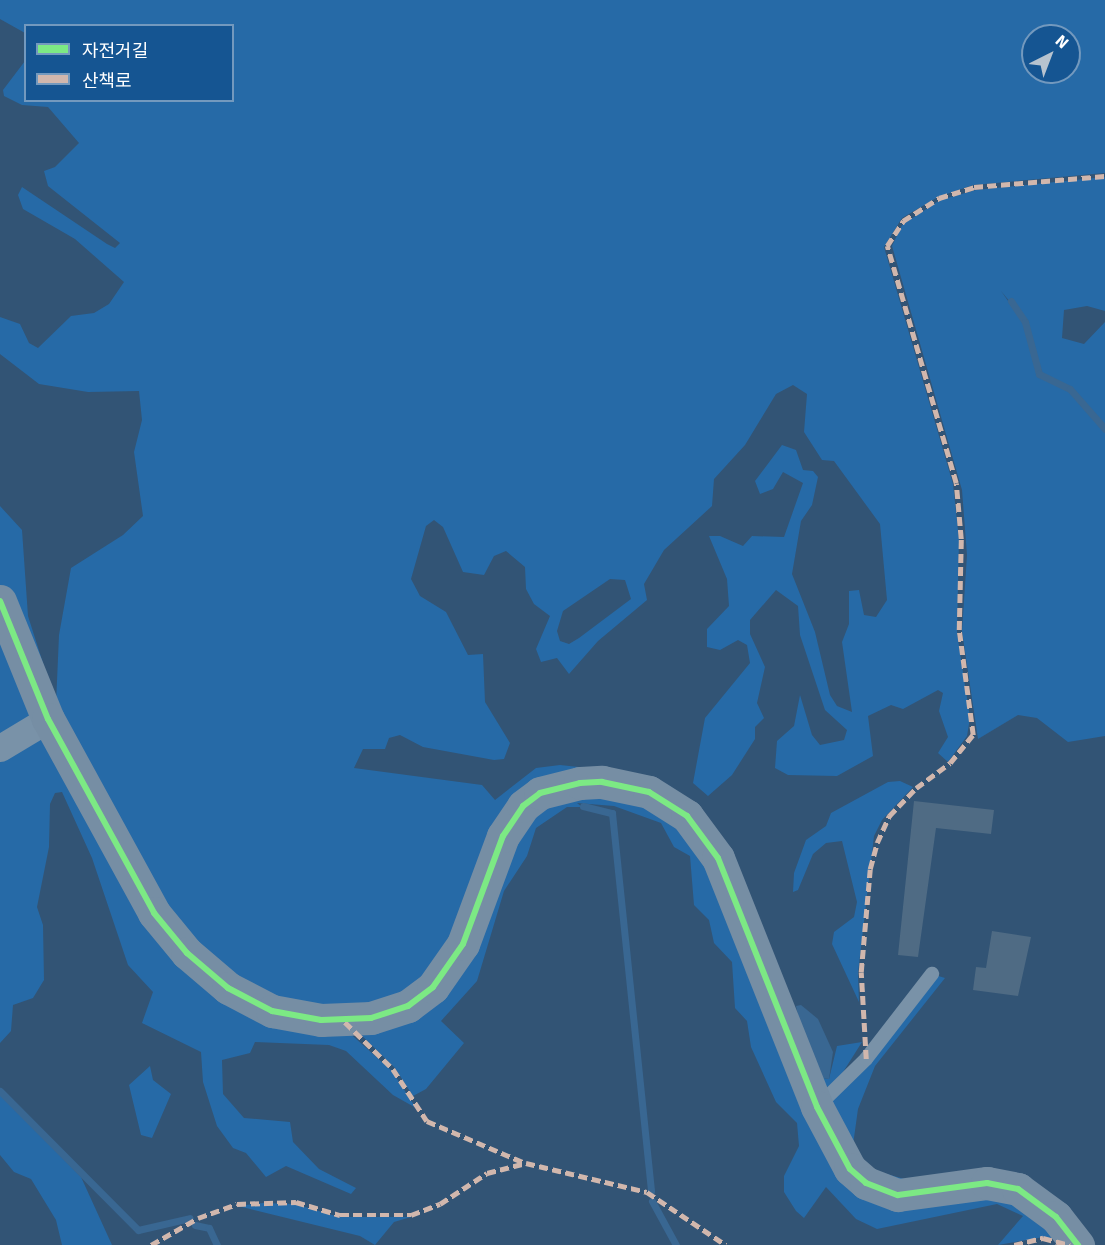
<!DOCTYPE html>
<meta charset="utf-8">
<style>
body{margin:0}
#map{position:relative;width:1105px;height:1245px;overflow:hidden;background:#325475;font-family:Signika,"Noto Sans KR",sans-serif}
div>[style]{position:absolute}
.green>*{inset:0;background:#266aa7}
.water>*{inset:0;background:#396792}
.stream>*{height:7px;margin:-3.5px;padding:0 3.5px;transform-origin:3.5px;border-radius:3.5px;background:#396792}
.building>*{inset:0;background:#4f6b84}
.lane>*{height:14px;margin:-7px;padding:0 7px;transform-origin:7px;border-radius:7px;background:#7992a8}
.street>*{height:27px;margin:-13.5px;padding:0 13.5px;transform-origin:13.5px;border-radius:13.5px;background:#7992a8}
.secondary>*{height:33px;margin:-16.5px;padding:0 16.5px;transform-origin:16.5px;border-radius:16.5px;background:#768ea4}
.quiet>*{height:4.5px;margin-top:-2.25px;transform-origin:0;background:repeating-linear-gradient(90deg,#d1b7ad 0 9px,transparent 0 13.5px)}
.cycleway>*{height:6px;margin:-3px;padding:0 3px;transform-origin:3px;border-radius:3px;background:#7ce984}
span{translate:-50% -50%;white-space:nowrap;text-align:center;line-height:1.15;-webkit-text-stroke:4.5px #155592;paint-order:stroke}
.legend{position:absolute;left:24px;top:24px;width:210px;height:78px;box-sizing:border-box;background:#155592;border:2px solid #7399be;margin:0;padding:8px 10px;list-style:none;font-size:18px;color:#fff}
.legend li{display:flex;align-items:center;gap:12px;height:30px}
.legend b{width:30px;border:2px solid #7399be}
.north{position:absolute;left:1021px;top:24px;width:60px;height:60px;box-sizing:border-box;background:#155592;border:2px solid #7399be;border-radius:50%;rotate:42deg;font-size:16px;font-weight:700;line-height:24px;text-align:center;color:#fff}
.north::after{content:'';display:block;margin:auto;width:21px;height:27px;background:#b7c3cf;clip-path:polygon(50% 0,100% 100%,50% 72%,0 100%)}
</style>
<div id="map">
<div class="green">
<i style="clip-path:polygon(evenodd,0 0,1105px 0,1105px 173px,973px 185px,938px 197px,902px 218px,884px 247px,953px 484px,959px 540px,957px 633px,970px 718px,967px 736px,948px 762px,938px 753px,948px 737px,939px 711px,943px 693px,938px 690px,903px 709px,891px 705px,868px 716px,873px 756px,837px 776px,788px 775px,775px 768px,777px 741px,794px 726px,800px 695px,812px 735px,820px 745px,844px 740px,847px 730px,825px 710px,800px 635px,798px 606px,776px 590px,750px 620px,750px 634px,765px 667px,757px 703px,764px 718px,755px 727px,755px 739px,732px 775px,708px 796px,693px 783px,705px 718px,750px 663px,747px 645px,738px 640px,720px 650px,707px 647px,707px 629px,729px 606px,727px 579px,709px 536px,720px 536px,743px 546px,752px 536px,784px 537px,803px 483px,783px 472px,773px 489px,760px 494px,755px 481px,782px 445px,796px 450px,803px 470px,813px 471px,818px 477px,812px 505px,801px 521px,792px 574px,815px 632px,830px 695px,837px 706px,852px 712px,842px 642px,849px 624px,849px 591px,859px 590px,864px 615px,876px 617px,887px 600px,880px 524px,834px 461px,822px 460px,804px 432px,807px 394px,793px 385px,776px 394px,745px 445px,714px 479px,712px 506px,664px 550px,644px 584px,647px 600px,598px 641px,569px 674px,557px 658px,541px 662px,536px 649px,550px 616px,534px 604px,526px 589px,525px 567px,506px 551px,494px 556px,484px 575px,463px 572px,443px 527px,434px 520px,426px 526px,411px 579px,420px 596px,446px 612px,468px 655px,483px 654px,485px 702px,510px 743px,504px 759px,494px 760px,423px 747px,400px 735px,389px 738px,385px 749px,363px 749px,354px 768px,482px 785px,495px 800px,536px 768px,560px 765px,634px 773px,670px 786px,700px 809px,730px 851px,823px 1078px,829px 1079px,837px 1046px,862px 1042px,838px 1080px,828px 1087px,821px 1085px,811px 1066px,721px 844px,689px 806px,651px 784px,585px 775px,564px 777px,529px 792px,504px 823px,451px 952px,416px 991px,375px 1012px,298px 1010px,252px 996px,214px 971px,166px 920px,55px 715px,0 587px,0 506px,22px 530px,28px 616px,56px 704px,59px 635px,71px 568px,123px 535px,143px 516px,134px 452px,142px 420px,139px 391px,88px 392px,39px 384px,0 354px,0 317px,20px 324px,29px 343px,38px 348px,71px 316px,94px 313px,109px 304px,124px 282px,75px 239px,23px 209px,18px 195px,22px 187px,107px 244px,115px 248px,120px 243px,48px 186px,44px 171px,55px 167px,79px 143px,48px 107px,22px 105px,4px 96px,3px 90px,25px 61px,26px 100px,232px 100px,232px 26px,26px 26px,25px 33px,0 19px,0 0,1033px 36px,1069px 36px,1069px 72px,1033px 72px,1033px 36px,0 0,610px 579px,625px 580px,631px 599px,579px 638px,569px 644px,560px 641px,557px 631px,563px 611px,610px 579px)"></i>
<i style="clip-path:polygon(1105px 177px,1105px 311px,1087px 306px,1064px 310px,1062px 338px,1084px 344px,1105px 322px,1105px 428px,1071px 388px,1043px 375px,1026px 321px,1001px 291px,1024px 323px,1039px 375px,1072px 393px,1105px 431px,1105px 736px,1068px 742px,1037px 718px,1018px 715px,978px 739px,962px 631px,967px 555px,962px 490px,892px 246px,902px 225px,940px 200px,976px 190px)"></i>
<i style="clip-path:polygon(0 624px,34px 714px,0 743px)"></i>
<i style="clip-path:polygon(41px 731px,167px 945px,345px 1029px,392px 1071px,416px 1108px,393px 1095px,346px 1051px,329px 1045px,255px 1042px,250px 1053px,222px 1060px,223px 1094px,244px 1118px,290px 1122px,293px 1142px,319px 1169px,356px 1188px,351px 1194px,286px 1166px,266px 1177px,246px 1153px,233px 1148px,217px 1126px,203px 1082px,201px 1052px,142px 1023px,153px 992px,128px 965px,92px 858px,62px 792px,55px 793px,50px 804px,49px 847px,37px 907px,43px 925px,44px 980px,33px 998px,13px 1005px,11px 1031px,0 1043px,0 752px)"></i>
<i style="clip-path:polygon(900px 781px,913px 787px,882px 820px,874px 836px,858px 973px,859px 1002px,832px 944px,834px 932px,854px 917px,857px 902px,842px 841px,826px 843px,813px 854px,798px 890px,793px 892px,794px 873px,806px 840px,826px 826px,831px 813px,888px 782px)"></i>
<i style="clip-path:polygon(603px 787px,694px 832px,850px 1175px,1005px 1190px,1072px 1243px,1044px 1237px,998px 1245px,1023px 1216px,997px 1204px,877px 1229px,856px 1219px,826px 1187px,804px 1218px,796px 1211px,784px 1192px,784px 1176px,799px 1146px,797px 1123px,776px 1102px,751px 1047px,747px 1021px,735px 1008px,732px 962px,714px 943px,709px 920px,694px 905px,690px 856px,674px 847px,661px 823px,614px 806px,577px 803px,582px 807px,567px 807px,536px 828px,527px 856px,504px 891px,477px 981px,441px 1021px,464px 1043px,426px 1089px,413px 1096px,395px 1068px,354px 1028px,405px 1013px,528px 813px)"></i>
<i style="clip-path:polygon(935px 975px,945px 978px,875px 1066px,858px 1109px,852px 1152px,876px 1171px,915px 1182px,993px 1172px,1021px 1176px,1066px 1214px,1090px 1245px,1083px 1245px,1037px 1193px,1007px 1180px,896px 1187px,867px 1176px,842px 1152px,822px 1106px,868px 1060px)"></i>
<i style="clip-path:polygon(150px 1066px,153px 1080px,171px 1094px,152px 1138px,141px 1135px,129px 1085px)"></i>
<i style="clip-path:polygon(0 1093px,81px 1177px,112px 1245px,62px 1245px,56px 1220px,31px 1179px,14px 1172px,0 1155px)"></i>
<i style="clip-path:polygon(263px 1203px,295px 1204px,339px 1217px,411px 1217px,394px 1222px,375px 1245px,360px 1236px,238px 1206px)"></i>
</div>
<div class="water">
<i style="clip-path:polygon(801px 1005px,818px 1019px,833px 1052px,829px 1079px,823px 1078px,799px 1020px,796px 1006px)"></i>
</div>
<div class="stream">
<i style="left:1011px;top:301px;width:25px;rotate:56deg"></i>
<i style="left:1025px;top:322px;width:54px;rotate:74.9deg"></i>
<i style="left:1039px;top:374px;width:34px;rotate:26deg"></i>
<i style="left:1070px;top:389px;width:53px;rotate:48.8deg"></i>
<i style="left:583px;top:806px;width:30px;rotate:14deg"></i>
<i style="left:612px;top:813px;width:380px;rotate:84.1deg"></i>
<i style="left:0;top:1091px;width:196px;rotate:45.2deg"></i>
<i style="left:138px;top:1230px;width:53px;rotate:-13deg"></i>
<i style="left:652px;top:1201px;width:50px;rotate:61.4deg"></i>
<i style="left:195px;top:1225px;width:14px;rotate:12deg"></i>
<i style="left:209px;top:1228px;width:19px;rotate:65deg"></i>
</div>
<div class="building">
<i style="clip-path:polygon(914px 801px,994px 810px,991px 834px,936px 828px,918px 957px,898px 955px)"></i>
<i style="clip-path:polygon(992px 931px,1031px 937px,1018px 996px,973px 990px,976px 967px,986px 968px)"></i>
</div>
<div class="lane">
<i style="left:817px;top:1107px;width:69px;rotate:-44.4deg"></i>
<i style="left:866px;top:1059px;width:108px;rotate:-52.2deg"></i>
</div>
<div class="street">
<i style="left:0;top:748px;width:56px;rotate:-31.1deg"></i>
</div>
<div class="secondary">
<i style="left:0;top:601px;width:127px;rotate:67.9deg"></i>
<i style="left:48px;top:719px;width:221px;rotate:61.3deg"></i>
<i style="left:154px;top:913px;width:52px;rotate:50.5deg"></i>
<i style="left:187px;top:953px;width:54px;rotate:40.5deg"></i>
<i style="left:228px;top:988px;width:50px;rotate:27.6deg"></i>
<i style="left:272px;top:1011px;width:50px;rotate:10.4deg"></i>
<i style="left:321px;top:1020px;width:50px;rotate:-2.3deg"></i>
<i style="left:371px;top:1018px;width:39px;rotate:-18deg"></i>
<i style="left:408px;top:1006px;width:31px;rotate:-37deg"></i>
<i style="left:433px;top:987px;width:52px;rotate:-55.1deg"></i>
<i style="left:463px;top:944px;width:115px;rotate:-69.7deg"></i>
<i style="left:503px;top:836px;width:36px;rotate:-56deg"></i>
<i style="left:523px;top:806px;width:21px;rotate:-37deg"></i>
<i style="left:540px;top:793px;width:41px;rotate:-14deg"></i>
<i style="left:580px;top:783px;width:22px;rotate:-3deg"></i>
<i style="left:602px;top:782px;width:48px;rotate:12deg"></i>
<i style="left:649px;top:792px;width:45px;rotate:32.3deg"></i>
<i style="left:687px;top:816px;width:52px;rotate:53.6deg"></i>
<i style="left:718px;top:858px;width:268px;rotate:68.3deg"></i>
<i style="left:817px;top:1107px;width:70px;rotate:62deg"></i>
<i style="left:850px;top:1169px;width:21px;rotate:41deg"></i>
<i style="left:866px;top:1183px;width:34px;rotate:21deg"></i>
<i style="left:898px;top:1195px;width:90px;rotate:-7.7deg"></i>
<i style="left:987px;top:1183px;width:32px;rotate:11deg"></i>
<i style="left:1018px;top:1189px;width:47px;rotate:36.4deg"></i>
<i style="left:1056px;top:1217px;width:36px;rotate:52deg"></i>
</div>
<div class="quiet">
<i style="left:345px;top:1022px;width:67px;rotate:44.4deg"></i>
<i style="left:393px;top:1069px;width:62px;rotate:56.8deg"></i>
<i style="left:427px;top:1121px;width:107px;rotate:23.2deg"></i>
<i style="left:866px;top:1059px;width:87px;rotate:-93.3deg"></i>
<i style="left:861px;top:972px;width:103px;rotate:-85deg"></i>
<i style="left:870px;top:869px;width:27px;rotate:-75deg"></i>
<i style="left:877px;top:843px;width:30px;rotate:-66deg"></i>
<i style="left:889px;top:816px;width:39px;rotate:-46deg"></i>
<i style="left:916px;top:788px;width:42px;rotate:-36.3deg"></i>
<i style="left:950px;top:763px;width:36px;rotate:-51deg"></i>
<i style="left:973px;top:735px;width:106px;rotate:-97.6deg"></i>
<i style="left:959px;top:630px;width:91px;rotate:-88.7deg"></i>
<i style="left:961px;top:539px;width:56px;rotate:-95.1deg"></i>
<i style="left:956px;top:483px;width:247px;rotate:-106.2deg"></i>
<i style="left:887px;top:246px;width:30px;rotate:-57deg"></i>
<i style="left:903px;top:221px;width:43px;rotate:-32.6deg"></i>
<i style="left:939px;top:198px;width:37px;rotate:-17deg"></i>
<i style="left:974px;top:187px;width:131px;rotate:-4.8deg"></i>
<i style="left:151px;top:1245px;width:54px;rotate:-29.9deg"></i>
<i style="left:198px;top:1218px;width:41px;rotate:-19.7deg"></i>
<i style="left:237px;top:1204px;width:59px;rotate:-1.9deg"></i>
<i style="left:296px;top:1202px;width:46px;rotate:16.5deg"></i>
<i style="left:340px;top:1215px;width:71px"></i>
<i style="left:411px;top:1215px;width:31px;rotate:-21deg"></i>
<i style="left:440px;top:1204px;width:56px;rotate:-33.4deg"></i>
<i style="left:487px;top:1173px;width:40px;rotate:-14.4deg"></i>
<i style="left:526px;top:1163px;width:124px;rotate:13.5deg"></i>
<i style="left:647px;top:1192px;width:95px;rotate:33.9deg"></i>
<i style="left:1014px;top:1245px;width:30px;rotate:-14deg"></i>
<i style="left:1043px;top:1238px;width:28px;rotate:15deg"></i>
</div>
<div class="cycleway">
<i style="left:0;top:601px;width:127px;rotate:67.9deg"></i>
<i style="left:48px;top:719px;width:221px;rotate:61.3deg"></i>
<i style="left:154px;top:913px;width:52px;rotate:50.5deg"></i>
<i style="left:187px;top:953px;width:54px;rotate:40.5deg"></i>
<i style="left:228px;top:988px;width:50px;rotate:27.6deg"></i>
<i style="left:272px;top:1011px;width:50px;rotate:10.4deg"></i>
<i style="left:321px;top:1020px;width:50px;rotate:-2.3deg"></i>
<i style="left:371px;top:1018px;width:39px;rotate:-18deg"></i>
<i style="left:408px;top:1006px;width:31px;rotate:-37deg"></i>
<i style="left:433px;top:987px;width:52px;rotate:-55.1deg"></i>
<i style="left:463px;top:944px;width:115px;rotate:-69.7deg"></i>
<i style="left:503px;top:836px;width:36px;rotate:-56deg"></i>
<i style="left:523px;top:806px;width:21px;rotate:-37deg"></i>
<i style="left:540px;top:793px;width:41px;rotate:-14deg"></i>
<i style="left:580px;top:783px;width:22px;rotate:-3deg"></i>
<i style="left:602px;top:782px;width:48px;rotate:12deg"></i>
<i style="left:649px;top:792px;width:45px;rotate:32.3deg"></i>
<i style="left:687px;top:816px;width:52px;rotate:53.6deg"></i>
<i style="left:718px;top:858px;width:268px;rotate:68.3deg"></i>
<i style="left:817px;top:1107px;width:70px;rotate:62deg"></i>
<i style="left:850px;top:1169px;width:21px;rotate:41deg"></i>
<i style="left:866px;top:1183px;width:34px;rotate:21deg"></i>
<i style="left:898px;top:1195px;width:90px;rotate:-7.7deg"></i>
<i style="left:987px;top:1183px;width:32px;rotate:11deg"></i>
<i style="left:1018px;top:1189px;width:47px;rotate:36.4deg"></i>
<i style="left:1056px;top:1217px;width:36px;rotate:52deg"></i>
</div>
<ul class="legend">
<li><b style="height:8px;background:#7ce984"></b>자전거길</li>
<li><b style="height:8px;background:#d1b7ad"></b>산책로</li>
</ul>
<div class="north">N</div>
</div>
